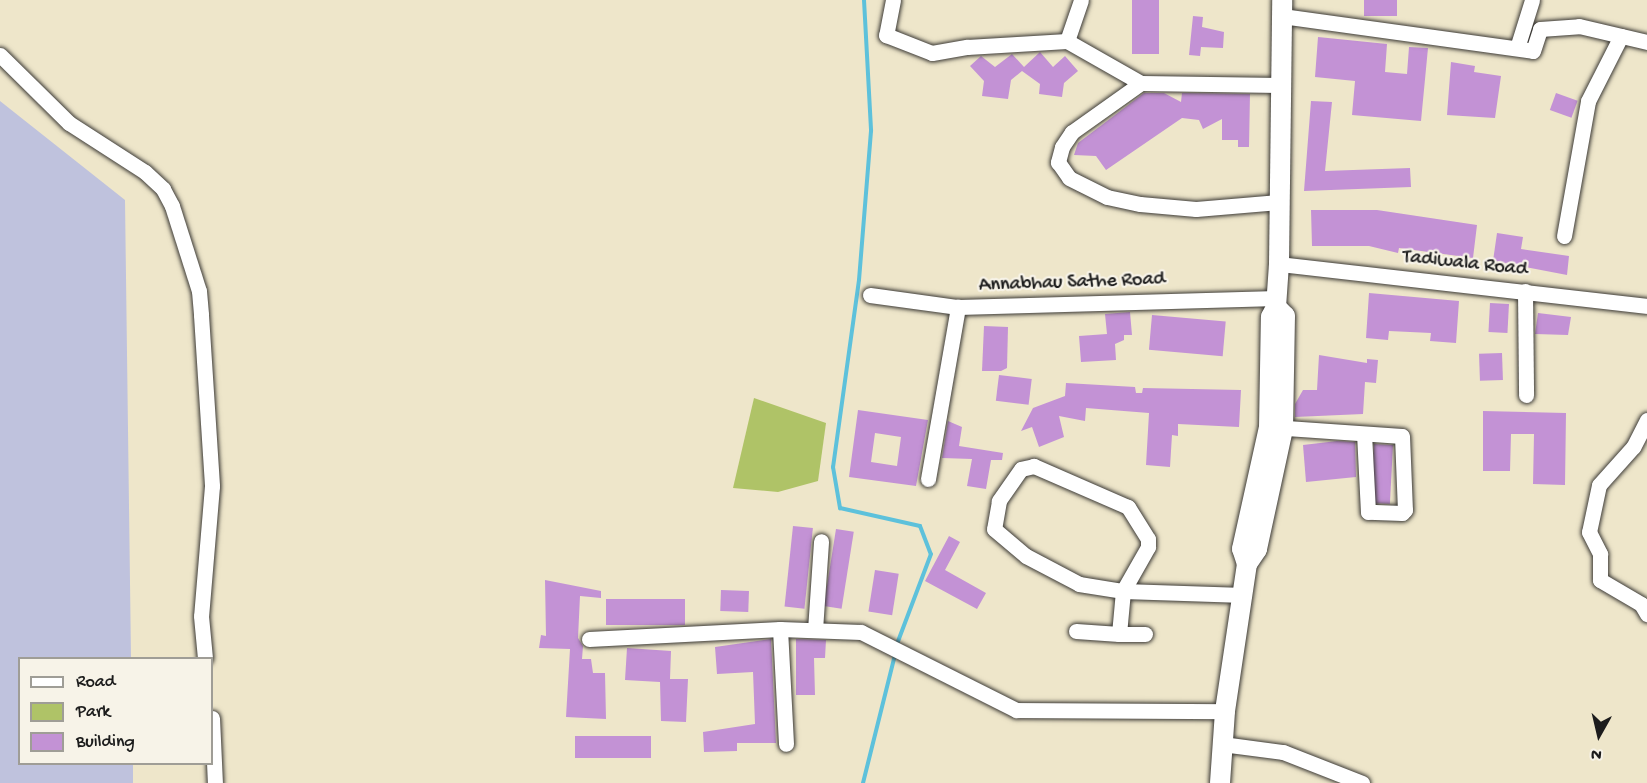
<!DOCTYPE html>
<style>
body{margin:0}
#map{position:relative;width:1647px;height:783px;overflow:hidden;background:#eee6ca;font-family:"Gochi Hand",sans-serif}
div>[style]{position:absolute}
.industrial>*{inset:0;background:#bfc2dd}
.green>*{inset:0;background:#afc367}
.stream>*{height:4px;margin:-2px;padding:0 2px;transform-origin:2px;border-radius:2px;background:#5dc1db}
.building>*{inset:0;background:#c392d5;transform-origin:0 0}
.roads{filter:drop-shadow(0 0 2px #3c3a36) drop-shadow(0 0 2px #3c3a36)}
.minor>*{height:15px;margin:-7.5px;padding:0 7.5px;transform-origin:7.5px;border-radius:7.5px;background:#fff}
.tertiary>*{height:20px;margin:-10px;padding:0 10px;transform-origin:10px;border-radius:10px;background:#fff}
span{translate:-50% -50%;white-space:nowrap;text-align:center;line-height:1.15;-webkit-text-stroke:4.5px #f7f3e8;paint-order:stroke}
.street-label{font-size:20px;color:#1c1c1c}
.legend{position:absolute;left:18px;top:657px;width:195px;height:108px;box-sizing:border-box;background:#f7f3e8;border:2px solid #9f9d96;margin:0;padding:8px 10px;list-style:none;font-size:18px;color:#1c1c1c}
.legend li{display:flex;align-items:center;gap:12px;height:30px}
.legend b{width:30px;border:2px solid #9f9d96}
.north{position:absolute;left:1569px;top:705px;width:60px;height:60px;-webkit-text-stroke:4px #f7f3e8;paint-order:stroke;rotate:188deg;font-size:16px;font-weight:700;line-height:24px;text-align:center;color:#1c1c1c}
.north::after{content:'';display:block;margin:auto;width:21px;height:27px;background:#1c1c1c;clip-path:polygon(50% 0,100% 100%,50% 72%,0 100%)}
</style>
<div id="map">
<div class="industrial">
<i style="clip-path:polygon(0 101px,125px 200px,131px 658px,20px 658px,20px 764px,133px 764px,133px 783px,0 783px)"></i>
</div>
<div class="green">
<i style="clip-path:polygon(754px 398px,826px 423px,818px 481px,778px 492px,733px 488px)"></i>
</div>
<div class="stream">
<i style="left:864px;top:0;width:131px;rotate:86.9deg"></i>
<i style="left:871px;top:131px;width:149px;rotate:94.6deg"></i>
<i style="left:859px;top:280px;width:189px;rotate:97.9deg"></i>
<i style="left:833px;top:467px;width:42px;rotate:80.3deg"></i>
<i style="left:840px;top:508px;width:82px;rotate:12.7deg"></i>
<i style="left:920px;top:526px;width:30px;rotate:69deg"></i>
<i style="left:931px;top:554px;width:96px;rotate:110.7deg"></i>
<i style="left:863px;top:783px;width:132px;rotate:-76deg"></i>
</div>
<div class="building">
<i style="left:1132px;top:0;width:27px;height:54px"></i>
<i style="left:1364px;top:0;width:33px;height:16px"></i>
<i style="clip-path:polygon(1193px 16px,1203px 17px,1202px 27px,1224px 32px,1223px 48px,1201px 47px,1200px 56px,1189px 55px)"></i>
<i style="clip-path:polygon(1318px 37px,1387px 44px,1385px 72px,1407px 74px,1409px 47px,1428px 48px,1421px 121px,1352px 115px,1355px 81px,1315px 77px)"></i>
<i style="clip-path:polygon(1040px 52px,1053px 67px,1065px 56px,1078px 71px,1064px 83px,1062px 97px,1039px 94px,1040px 84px,1022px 71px,1011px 80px,1008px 99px,982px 96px,984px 81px,970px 66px,981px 56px,995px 67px,1012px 54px,1024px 67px)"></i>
<i style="clip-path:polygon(1451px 62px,1475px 66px,1474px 72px,1501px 76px,1495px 118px,1447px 115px)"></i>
<i style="clip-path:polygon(1144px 93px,1164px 93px,1181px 102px,1182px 93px,1250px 94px,1249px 147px,1238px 147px,1238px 140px,1222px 140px,1222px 119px,1203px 129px,1199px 120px,1182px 118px,1106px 170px,1096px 156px,1074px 155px,1078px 143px)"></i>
<i style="left:1556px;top:93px;width:23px;height:18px;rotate:20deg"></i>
<i style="clip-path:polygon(1311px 101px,1332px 102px,1325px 171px,1410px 168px,1411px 187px,1304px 191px)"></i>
<i style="clip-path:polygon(1311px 210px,1377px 210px,1477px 225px,1473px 258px,1399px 248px,1398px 253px,1369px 246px,1312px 246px)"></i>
<i style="clip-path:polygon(1497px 233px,1523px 237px,1521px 249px,1569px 256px,1567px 275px,1493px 261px)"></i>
<i style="clip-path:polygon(1369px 293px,1459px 301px,1456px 343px,1430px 341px,1431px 333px,1389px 331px,1388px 340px,1366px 338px)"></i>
<i style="left:1490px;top:303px;width:19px;height:29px;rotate:3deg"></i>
<i style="clip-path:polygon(1130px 312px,1132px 335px,1124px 335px,1124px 340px,1115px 344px,1116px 360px,1081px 362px,1079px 336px,1107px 334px,1105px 314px)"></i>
<i style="clip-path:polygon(1538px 313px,1571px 317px,1568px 335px,1535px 334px)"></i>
<i style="left:1152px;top:315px;width:74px;height:35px;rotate:5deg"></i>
<i style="clip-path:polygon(984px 326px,1008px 327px,1007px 368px,1001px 371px,982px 371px)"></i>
<i style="left:1502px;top:353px;width:27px;height:23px;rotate:88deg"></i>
<i style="clip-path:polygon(1319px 355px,1367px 363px,1367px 359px,1378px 360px,1376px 383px,1365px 382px,1363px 414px,1295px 417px,1295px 404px,1303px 390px,1317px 390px)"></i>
<i style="left:999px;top:375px;width:33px;height:26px;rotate:7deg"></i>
<i style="clip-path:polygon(1066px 383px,1135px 387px,1136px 393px,1142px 393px,1143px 388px,1241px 390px,1239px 427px,1178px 424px,1178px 436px,1172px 435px,1170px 467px,1146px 465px,1149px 413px,1086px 408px,1085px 421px,1059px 416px,1064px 437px,1039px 447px,1032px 427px,1021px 431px,1033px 408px,1065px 396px)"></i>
<i style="clip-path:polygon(evenodd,858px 410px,928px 420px,916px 486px,849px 477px,858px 410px,875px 433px,901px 437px,897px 466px,871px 462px,875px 433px)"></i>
<i style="clip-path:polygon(1483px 411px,1566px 413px,1565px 485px,1533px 484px,1534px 434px,1511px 434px,1510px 471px,1483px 471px)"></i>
<i style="clip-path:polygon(948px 421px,962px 427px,959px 446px,1003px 453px,1002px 460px,991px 460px,986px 489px,967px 486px,972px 459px,942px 458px)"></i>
<i style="clip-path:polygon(1337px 441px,1355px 442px,1356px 477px,1306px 482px,1303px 445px)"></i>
<i style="left:1374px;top:444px;width:19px;height:59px;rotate:3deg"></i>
<i style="left:793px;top:526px;width:20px;height:81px;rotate:6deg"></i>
<i style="left:836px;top:529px;width:18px;height:78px;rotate:9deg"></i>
<i style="clip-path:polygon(949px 536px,960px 542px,945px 570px,986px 593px,977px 609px,925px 581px)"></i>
<i style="left:875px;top:570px;width:24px;height:42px;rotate:9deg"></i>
<i style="clip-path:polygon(545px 580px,601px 591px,601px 598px,580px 596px,578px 638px,583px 646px,582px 659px,591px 659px,593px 673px,605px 673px,606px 719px,566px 717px,570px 649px,539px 648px,541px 635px,546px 636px)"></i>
<i style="left:721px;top:590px;width:28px;height:21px;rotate:2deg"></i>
<i style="left:606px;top:599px;width:79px;height:26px"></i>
<i style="clip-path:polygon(771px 639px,776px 743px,737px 743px,737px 751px,704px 752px,703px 732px,755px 724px,753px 672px,717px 674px,715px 647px)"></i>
<i style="clip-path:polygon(796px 639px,826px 640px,825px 658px,814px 658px,815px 695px,796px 695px)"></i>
<i style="clip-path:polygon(627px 648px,671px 651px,670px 679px,688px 679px,686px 722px,661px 721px,660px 682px,625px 680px)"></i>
<i style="left:651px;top:736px;width:22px;height:76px;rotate:90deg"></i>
</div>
<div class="roads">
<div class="minor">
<i style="left:893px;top:0;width:36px;rotate:101deg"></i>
<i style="left:886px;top:35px;width:49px;rotate:21.4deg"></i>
<i style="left:932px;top:53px;width:36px;rotate:-10deg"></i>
<i style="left:967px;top:47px;width:100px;rotate:-3.4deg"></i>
<i style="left:1067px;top:41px;width:85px;rotate:29.6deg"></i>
<i style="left:1141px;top:83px;width:139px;rotate:0.8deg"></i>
<i style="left:1282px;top:16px;width:253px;rotate:7.9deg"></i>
<i style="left:1533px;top:51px;width:23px;rotate:-72deg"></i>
<i style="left:1540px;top:29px;width:39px;rotate:-4deg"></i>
<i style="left:1579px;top:26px;width:70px;rotate:13.2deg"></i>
<i style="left:1067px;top:41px;width:43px;rotate:-71.1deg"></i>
<i style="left:1517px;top:48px;width:50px;rotate:-72.6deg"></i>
<i style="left:0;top:55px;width:97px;rotate:44.6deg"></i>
<i style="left:69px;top:123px;width:90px;rotate:32.8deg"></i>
<i style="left:145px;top:172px;width:25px;rotate:43deg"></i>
<i style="left:163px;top:189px;width:19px;rotate:62deg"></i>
<i style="left:172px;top:206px;width:89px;rotate:72.4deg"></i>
<i style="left:199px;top:291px;width:24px;rotate:85deg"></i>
<i style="left:201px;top:315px;width:171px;rotate:86.3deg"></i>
<i style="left:212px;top:486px;width:130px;rotate:94.8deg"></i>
<i style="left:201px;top:616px;width:42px;rotate:84.6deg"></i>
<i style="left:1141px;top:83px;width:85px;rotate:144.6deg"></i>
<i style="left:1072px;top:132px;width:18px;rotate:124deg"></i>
<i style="left:1062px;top:147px;width:16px;rotate:105deg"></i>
<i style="left:1058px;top:162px;width:19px;rotate:55deg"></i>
<i style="left:1069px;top:178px;width:42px;rotate:26.6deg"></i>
<i style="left:1107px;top:197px;width:34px;rotate:12deg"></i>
<i style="left:1140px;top:204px;width:56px;rotate:5.1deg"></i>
<i style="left:1196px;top:209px;width:83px;rotate:-4.8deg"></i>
<i style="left:1564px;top:236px;width:137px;rotate:-79.9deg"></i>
<i style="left:1588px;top:101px;width:73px;rotate:-63.1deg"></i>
<i style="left:1279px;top:264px;width:370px;rotate:6.5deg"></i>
<i style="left:1525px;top:291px;width:104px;rotate:89.4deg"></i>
<i style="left:870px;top:295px;width:89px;rotate:7.8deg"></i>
<i style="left:958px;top:307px;width:319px;rotate:-1.6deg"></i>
<i style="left:1647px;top:420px;width:30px;rotate:117deg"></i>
<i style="left:1633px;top:447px;width:51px;rotate:131.8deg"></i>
<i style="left:1599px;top:485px;width:48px;rotate:102deg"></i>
<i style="left:1589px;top:532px;width:25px;rotate:63deg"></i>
<i style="left:1600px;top:554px;width:26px;rotate:90deg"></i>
<i style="left:1600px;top:580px;width:48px;rotate:30.3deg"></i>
<i style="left:1641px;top:604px;width:12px;rotate:59deg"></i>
<i style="left:1272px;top:427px;width:130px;rotate:4deg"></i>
<i style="left:1402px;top:436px;width:74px;rotate:87.7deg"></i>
<i style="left:1405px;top:510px;width:4px;rotate:135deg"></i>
<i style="left:1402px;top:513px;width:34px;rotate:-178deg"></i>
<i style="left:1368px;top:512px;width:78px;rotate:-92.9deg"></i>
<i style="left:928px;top:479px;width:175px;rotate:-80.1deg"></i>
<i style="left:780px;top:629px;width:115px;rotate:87deg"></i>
<i style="left:815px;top:630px;width:89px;rotate:-86.1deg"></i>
<i style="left:1076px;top:631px;width:43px;rotate:4deg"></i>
<i style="left:1119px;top:634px;width:43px;rotate:-84.7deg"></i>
<i style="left:1123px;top:591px;width:51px;rotate:-60.4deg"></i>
<i style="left:1148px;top:547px;width:8px;rotate:-90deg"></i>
<i style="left:1148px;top:539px;width:38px;rotate:-122deg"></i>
<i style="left:1128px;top:507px;width:103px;rotate:-156.4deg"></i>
<i style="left:1034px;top:466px;width:13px;rotate:167deg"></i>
<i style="left:1021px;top:469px;width:39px;rotate:125deg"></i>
<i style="left:999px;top:501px;width:28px;rotate:100deg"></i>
<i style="left:994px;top:529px;width:42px;rotate:40.2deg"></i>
<i style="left:1026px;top:556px;width:60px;rotate:27.8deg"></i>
<i style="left:1079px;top:584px;width:45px;rotate:9deg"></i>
<i style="left:1123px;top:591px;width:121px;rotate:1.9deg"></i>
<i style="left:1119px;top:634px;width:26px"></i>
<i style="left:589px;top:639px;width:191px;rotate:-3deg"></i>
<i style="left:780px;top:629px;width:81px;rotate:2.1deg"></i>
<i style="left:861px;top:632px;width:174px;rotate:26.7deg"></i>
<i style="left:1016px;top:710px;width:209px;rotate:0.3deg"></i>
<i style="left:212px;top:718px;width:65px;rotate:87.4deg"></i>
<i style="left:1222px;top:744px;width:62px;rotate:7.5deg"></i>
<i style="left:1283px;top:752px;width:85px;rotate:21.4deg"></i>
</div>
<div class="tertiary">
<i style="left:1247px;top:564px;width:18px;rotate:-56deg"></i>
<i style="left:1257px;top:549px;width:123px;rotate:-77.8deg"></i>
<i style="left:1283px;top:429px;width:113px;rotate:-89deg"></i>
<i style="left:1285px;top:316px;width:13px;rotate:-135deg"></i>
<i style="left:1220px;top:783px;width:72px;rotate:-86deg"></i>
<i style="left:1225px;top:711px;width:149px;rotate:-81.5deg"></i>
<i style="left:1247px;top:564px;width:16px;rotate:-108deg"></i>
<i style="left:1242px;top:549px;width:125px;rotate:-77.5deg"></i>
<i style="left:1269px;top:427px;width:110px;rotate:-89deg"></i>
<i style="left:1271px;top:317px;width:11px;rotate:-63deg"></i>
<i style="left:1276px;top:307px;width:43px;rotate:-86deg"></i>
<i style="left:1279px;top:264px;width:264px;rotate:-89.3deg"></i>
</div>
</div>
<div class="street-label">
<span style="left:1465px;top:264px;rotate:6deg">Tadiwala Road</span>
<span style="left:1072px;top:283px;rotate:-2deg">Annabhau Sathe Road</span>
</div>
<ul class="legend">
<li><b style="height:8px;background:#fff"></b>Road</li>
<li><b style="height:16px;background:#afc367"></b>Park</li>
<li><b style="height:16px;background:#c392d5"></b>Building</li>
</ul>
<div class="north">N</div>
</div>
